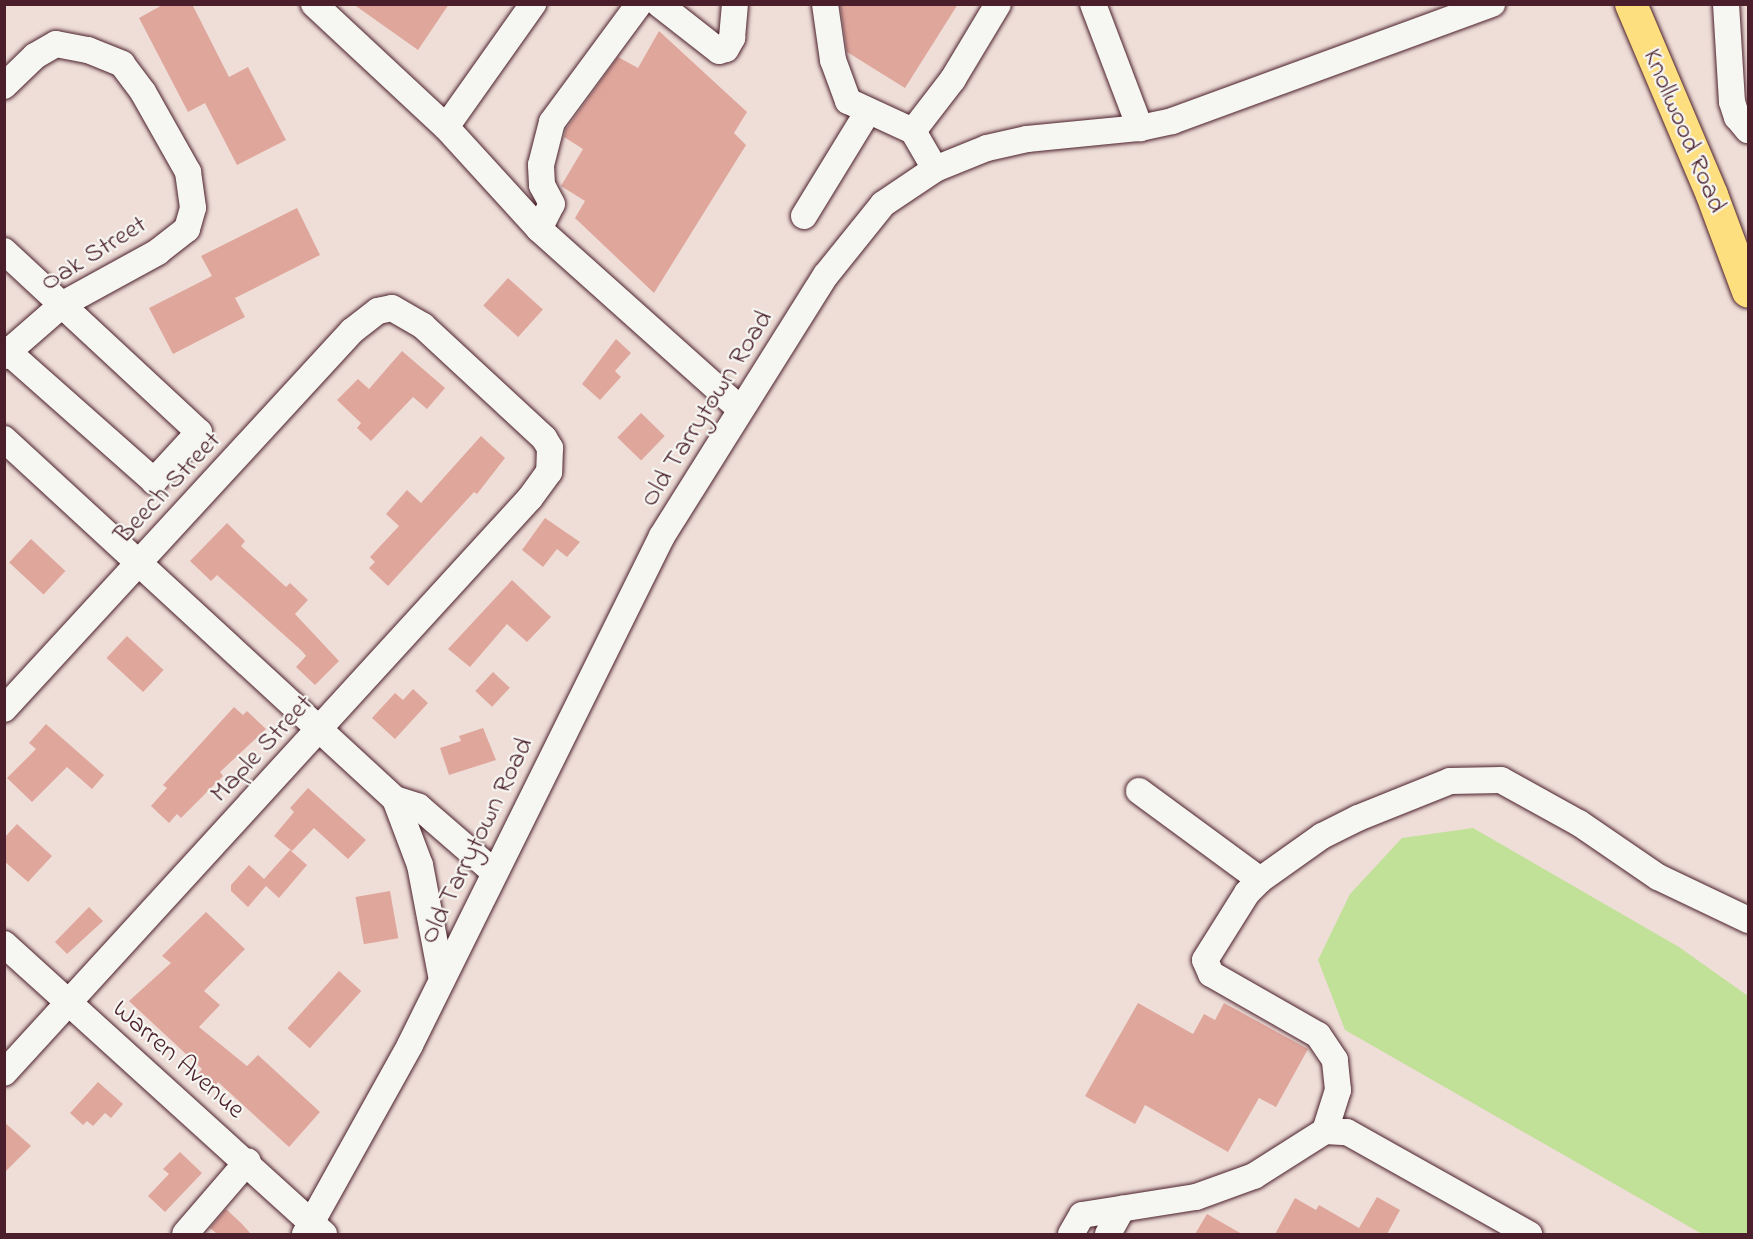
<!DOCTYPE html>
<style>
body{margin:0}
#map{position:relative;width:1753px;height:1239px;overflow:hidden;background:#efded8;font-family:"Indie Flower",sans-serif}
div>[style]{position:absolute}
.green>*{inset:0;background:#c1e098}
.building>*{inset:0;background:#dfa69c;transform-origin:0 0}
.roads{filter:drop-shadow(0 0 2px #4a1f2b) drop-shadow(0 0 2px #4a1f2b)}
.minor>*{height:26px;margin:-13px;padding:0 13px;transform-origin:13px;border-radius:13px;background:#f6f6f2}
.major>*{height:32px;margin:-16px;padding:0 16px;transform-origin:16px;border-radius:16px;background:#fedf80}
span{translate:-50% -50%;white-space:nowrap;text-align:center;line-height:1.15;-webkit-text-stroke:4.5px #f6f6f2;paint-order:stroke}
.street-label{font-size:27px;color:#4a1f2b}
.frame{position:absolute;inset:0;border:6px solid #4a1f2b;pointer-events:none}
</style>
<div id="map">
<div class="green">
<i style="clip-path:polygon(1473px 828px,1679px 947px,1748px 996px,1748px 1234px,1702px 1234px,1345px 1030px,1318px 960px,1350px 894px,1402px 838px)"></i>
</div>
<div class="building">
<i style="clip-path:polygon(164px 4px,192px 4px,229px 77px,248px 67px,286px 140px,237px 165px,205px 103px,188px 112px,139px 18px)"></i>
<i style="clip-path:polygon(353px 4px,449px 4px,418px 50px)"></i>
<i style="clip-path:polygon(840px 4px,958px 4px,905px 88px,847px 52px)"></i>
<i style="clip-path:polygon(659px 31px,747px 112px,734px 133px,746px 145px,654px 293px,575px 218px,585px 201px,561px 186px,583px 149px,564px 137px,566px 129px,618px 57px,638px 68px)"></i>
<i style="clip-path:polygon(297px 208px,320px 255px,235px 298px,245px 317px,173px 354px,149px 308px,212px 276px,201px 256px)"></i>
<i style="left:508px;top:278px;width:47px;height:37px;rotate:42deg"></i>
<i style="clip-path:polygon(616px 339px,631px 353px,615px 371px,621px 377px,600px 400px,582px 384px)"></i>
<i style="clip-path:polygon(402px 351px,445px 388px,427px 409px,413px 397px,371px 441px,357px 428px,361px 423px,337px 400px,358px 379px,369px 389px)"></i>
<i style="left:641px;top:413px;width:33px;height:34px;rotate:44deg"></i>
<i style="clip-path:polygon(481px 436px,505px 458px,477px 494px,474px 492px,388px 586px,369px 568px,375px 562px,370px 557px,399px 526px,386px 514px,407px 490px,421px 503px)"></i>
<i style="clip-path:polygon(545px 518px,580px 542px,567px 557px,557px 549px,543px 567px,522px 550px)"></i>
<i style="clip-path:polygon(227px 523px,245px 541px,241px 546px,286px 587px,290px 583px,308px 600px,295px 614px,339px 661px,315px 685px,296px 667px,306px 656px,302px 651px,217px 575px,211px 581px,190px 561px)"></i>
<i style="left:31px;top:539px;width:47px;height:32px;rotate:43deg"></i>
<i style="clip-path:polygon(512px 580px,551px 617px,527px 642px,507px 624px,470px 667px,448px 649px)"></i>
<i style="left:127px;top:636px;width:50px;height:30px;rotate:43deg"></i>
<i style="left:493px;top:672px;width:23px;height:26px;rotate:43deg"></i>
<i style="clip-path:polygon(413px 689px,428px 703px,395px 739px,372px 718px,395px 693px,403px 700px)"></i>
<i style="clip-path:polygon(234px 707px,243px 715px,247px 711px,266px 729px,220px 772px,223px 776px,181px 818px,177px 814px,169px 823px,151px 806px,167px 788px,163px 785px)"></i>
<i style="clip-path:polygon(46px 724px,104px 775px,92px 789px,67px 767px,32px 802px,7px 778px,36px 749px,29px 743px)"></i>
<i style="clip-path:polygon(483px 728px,496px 760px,449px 775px,440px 748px,461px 741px,459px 736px)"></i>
<i style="clip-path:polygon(308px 788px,366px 840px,348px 859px,314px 828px,292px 851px,274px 836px,294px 812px,290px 808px)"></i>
<i style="clip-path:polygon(17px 824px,52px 856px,28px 882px,4px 861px,4px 838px)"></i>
<i style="clip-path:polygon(290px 850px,307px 865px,279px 898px,266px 886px,248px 907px,231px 891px,231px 885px,249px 865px,264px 879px)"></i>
<i style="left:390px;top:891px;width:48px;height:35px;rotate:80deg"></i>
<i style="clip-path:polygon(89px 907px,103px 921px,67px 954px,55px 942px)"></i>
<i style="clip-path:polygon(206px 912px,245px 949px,204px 991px,220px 1005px,199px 1027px,247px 1066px,258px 1055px,320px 1112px,289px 1147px,218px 1082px,210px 1092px,194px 1079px,202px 1069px,129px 1001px,171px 963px,162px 956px)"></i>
<i style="left:339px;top:971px;width:30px;height:77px;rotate:42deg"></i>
<i style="clip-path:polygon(1138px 1003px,1193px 1034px,1204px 1014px,1215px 1020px,1224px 1003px,1308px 1049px,1276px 1107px,1259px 1098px,1228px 1152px,1145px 1105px,1135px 1124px,1085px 1096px)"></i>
<i style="clip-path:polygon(98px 1082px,123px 1104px,111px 1118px,105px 1113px,93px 1126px,87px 1121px,83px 1125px,70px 1113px)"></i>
<i style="clip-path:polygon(4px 1122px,31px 1146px,4px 1173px)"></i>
<i style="clip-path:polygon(180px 1152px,202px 1173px,165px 1212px,148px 1196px,169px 1174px,163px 1169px)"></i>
<i style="clip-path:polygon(1377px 1197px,1400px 1210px,1387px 1234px,1275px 1234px,1295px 1198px,1316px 1210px,1319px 1205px,1359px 1228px)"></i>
<i style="clip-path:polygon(226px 1209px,242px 1224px,251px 1234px,217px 1234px,210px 1228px)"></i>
<i style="clip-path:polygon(1207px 1214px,1242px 1234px,1195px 1234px)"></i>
</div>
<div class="roads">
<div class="minor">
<i style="left:314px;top:4px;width:180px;rotate:43deg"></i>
<i style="left:446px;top:127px;width:138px;rotate:47.6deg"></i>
<i style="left:539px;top:229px;width:270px;rotate:41.8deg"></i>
<i style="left:659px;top:4px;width:76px;rotate:38.1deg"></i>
<i style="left:719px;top:51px;width:7px;rotate:-16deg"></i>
<i style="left:726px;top:49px;width:13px;rotate:-61deg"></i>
<i style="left:732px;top:38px;width:34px;rotate:-85deg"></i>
<i style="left:825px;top:4px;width:57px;rotate:81.9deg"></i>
<i style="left:833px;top:60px;width:44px;rotate:69.9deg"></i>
<i style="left:848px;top:101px;width:72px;rotate:24.8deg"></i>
<i style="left:913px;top:131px;width:44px;rotate:59.9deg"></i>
<i style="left:1093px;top:4px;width:133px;rotate:69.2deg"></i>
<i style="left:1726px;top:4px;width:98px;rotate:86.5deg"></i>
<i style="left:1732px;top:102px;width:16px;rotate:72deg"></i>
<i style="left:1737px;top:117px;width:17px;rotate:50deg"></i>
<i style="left:4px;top:86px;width:43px;rotate:-44.1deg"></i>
<i style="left:35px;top:56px;width:24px;rotate:-30deg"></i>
<i style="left:56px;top:44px;width:33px;rotate:11deg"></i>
<i style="left:88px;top:50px;width:37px;rotate:22deg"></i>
<i style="left:122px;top:64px;width:35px;rotate:53deg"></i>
<i style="left:143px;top:92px;width:92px;rotate:60.6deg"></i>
<i style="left:188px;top:172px;width:36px;rotate:82deg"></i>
<i style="left:193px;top:208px;width:22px;rotate:106deg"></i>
<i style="left:187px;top:229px;width:37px;rotate:142deg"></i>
<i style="left:158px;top:252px;width:108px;rotate:151.3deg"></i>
<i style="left:63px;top:304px;width:73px;rotate:138.9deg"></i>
<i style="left:8px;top:352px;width:5px;rotate:-143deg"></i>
<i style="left:446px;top:127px;width:151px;rotate:-54.7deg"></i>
<i style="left:913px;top:131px;width:66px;rotate:-52.4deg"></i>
<i style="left:953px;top:79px;width:87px;rotate:-59deg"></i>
<i style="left:804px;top:216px;width:121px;rotate:-58.5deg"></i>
<i style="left:539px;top:229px;width:28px;rotate:-63deg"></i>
<i style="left:552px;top:204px;width:21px;rotate:-118deg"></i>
<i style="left:542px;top:185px;width:20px;rotate:-93deg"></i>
<i style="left:541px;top:165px;width:44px;rotate:-75.7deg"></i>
<i style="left:552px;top:122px;width:147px;rotate:-53.6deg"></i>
<i style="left:4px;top:251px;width:266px;rotate:42.9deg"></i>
<i style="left:199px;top:432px;width:67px;rotate:132.6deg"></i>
<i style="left:154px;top:481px;width:195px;rotate:-138.5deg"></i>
<i style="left:8px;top:352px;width:6px;rotate:135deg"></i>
<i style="left:4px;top:439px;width:531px;rotate:42.64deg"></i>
<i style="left:395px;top:799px;width:25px;rotate:18deg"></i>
<i style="left:419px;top:807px;width:99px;rotate:40.9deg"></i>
<i style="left:4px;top:709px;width:514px;rotate:-47.37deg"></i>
<i style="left:352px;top:331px;width:33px;rotate:-38deg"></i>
<i style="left:378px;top:311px;width:14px;rotate:-12deg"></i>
<i style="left:392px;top:308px;width:36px;rotate:30deg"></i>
<i style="left:423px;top:326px;width:165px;rotate:42.8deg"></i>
<i style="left:544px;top:438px;width:12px;rotate:59deg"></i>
<i style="left:550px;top:448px;width:24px;rotate:92deg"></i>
<i style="left:549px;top:472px;width:32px;rotate:126deg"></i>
<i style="left:530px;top:498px;width:779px;rotate:132.45deg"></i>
<i style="left:1139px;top:791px;width:150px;rotate:36.3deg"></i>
<i style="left:395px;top:799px;width:71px;rotate:69.3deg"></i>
<i style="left:420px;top:865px;width:117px;rotate:79.2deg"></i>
<i style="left:4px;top:944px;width:432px;rotate:42.2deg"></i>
<i style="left:1325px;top:1131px;width:43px;rotate:-72.4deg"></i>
<i style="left:1338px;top:1090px;width:30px;rotate:-96deg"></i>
<i style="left:1335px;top:1060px;width:30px;rotate:-124deg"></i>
<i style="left:1318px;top:1035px;width:123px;rotate:-150.3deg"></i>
<i style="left:1211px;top:974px;width:15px;rotate:-113deg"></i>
<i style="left:1205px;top:960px;width:79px;rotate:-57.9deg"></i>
<i style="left:1247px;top:893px;width:18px;rotate:-45deg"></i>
<i style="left:1260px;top:880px;width:76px;rotate:-35.4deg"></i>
<i style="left:1322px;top:836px;width:40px;rotate:-26.6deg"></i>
<i style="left:1358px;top:818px;width:99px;rotate:-21.9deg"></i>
<i style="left:1450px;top:781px;width:51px;rotate:-1.1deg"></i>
<i style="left:1501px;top:780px;width:89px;rotate:28.9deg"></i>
<i style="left:1579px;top:823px;width:96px;rotate:34.4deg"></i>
<i style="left:1658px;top:877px;width:100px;rotate:25.5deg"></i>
<i style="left:185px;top:1234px;width:96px;rotate:-49.2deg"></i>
<i style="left:305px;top:1234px;width:216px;rotate:-60.9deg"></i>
<i style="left:410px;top:1045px;width:568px;rotate:-63.66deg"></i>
<i style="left:662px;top:536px;width:308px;rotate:-57.9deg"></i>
<i style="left:826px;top:275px;width:91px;rotate:-51.2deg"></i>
<i style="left:883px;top:204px;width:63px;rotate:-33.9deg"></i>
<i style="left:935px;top:169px;width:56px;rotate:-22deg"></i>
<i style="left:987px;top:148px;width:41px;rotate:-12.7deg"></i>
<i style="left:1027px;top:139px;width:114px;rotate:-5.6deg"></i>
<i style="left:1140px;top:128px;width:33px;rotate:-12deg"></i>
<i style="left:1172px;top:121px;width:341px;rotate:-20.1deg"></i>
<i style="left:1071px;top:1234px;width:22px;rotate:-60deg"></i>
<i style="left:1082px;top:1215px;width:115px;rotate:-9deg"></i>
<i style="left:1196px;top:1197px;width:62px;rotate:-19.9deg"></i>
<i style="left:1254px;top:1176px;width:84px;rotate:-32.4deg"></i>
<i style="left:1325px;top:1131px;width:22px;rotate:3deg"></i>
<i style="left:1347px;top:1132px;width:209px;rotate:29.3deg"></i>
<i style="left:1108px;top:1234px;width:29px;rotate:-61deg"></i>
</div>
<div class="major">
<i style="left:1631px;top:4px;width:207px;rotate:67deg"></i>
<i style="left:1712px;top:195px;width:103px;rotate:69.6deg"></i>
</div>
</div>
<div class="street-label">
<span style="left:1684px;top:131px;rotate:67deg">Knollwood Road</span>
<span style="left:94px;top:254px;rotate:-32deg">Oak Street</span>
<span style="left:707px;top:409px;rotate:-58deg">Old Tarrytown Road</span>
<span style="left:168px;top:488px;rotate:-47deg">Beech Street</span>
<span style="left:262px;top:749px;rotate:-47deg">Maple Street</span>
<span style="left:477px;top:841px;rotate:-64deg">Old Tarrytown Road</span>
<span style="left:178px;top:1060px;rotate:41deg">Warren Avenue</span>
</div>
<div class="frame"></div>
</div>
